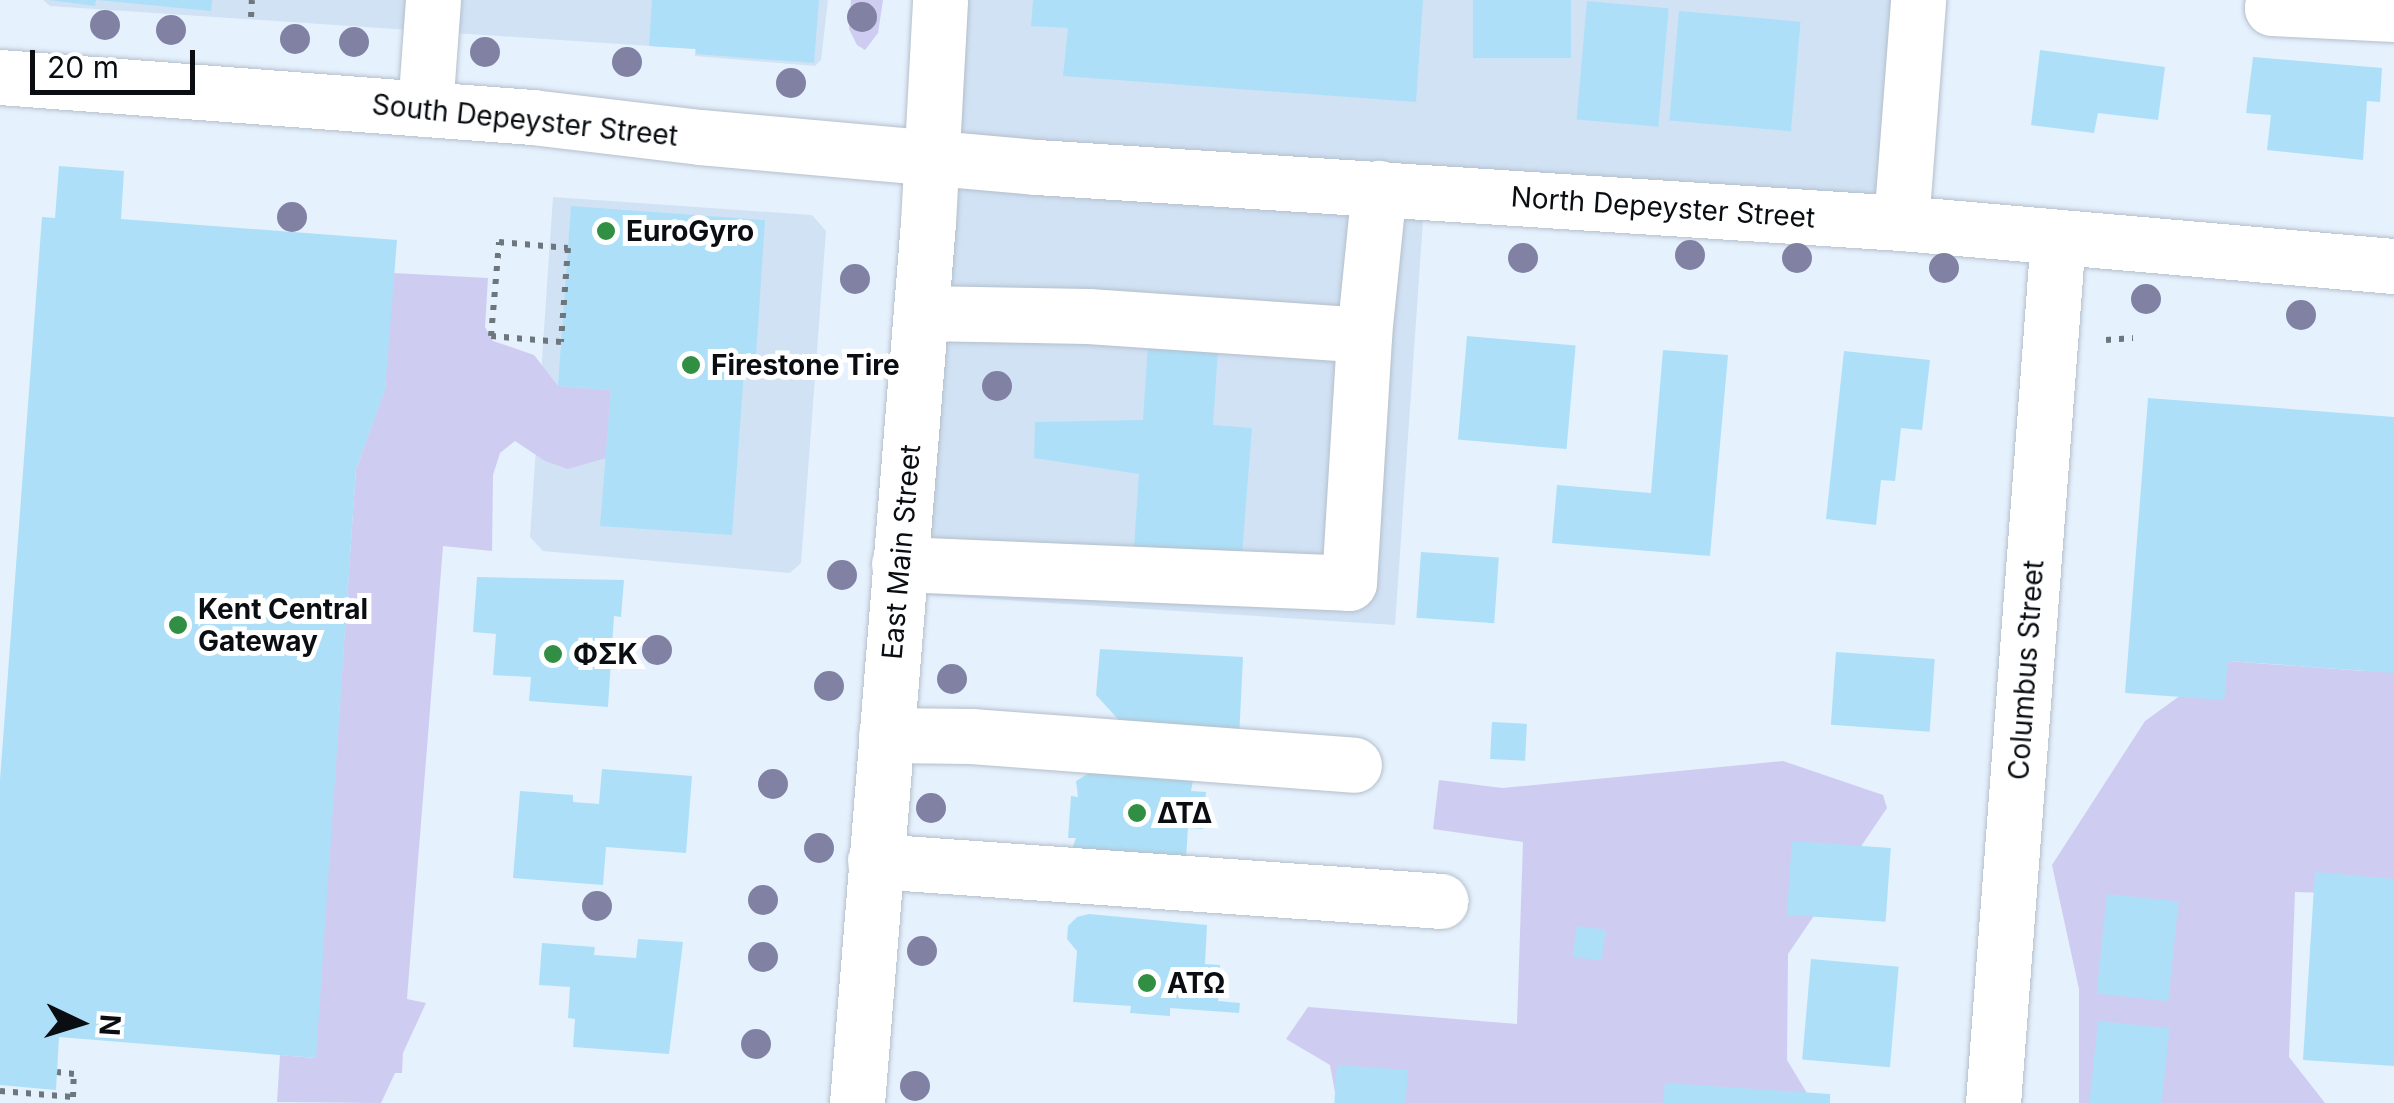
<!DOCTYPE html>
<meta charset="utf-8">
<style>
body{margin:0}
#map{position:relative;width:2394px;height:1103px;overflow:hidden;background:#e5f1fd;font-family:Inter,sans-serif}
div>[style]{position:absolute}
.built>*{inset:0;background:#d1e2f4}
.green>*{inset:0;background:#cfccf2}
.building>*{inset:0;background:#ade0f8;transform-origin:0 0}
.path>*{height:6px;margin-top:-3px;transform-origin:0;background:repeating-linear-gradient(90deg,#6d757d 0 5px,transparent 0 13px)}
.roads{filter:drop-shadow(0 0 2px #b4bfcb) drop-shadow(0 0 2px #b4bfcb)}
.minor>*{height:55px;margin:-27.5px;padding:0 27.5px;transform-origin:27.5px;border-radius:27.5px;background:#fff}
.major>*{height:55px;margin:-27.5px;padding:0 27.5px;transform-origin:27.5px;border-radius:27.5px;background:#fff}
.trees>*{width:30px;height:30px;margin:-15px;border-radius:50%;background:#8181a3}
.dots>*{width:28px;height:28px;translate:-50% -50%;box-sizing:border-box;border:5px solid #fff;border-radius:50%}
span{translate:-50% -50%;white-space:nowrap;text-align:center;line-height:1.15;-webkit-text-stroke:10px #fff;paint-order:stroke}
.street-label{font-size:28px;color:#0a0e12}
.poi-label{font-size:28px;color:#0a0e12;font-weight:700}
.left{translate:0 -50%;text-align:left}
.north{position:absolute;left:30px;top:973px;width:100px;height:100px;-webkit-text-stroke:8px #fff;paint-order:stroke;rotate:94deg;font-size:28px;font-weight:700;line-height:40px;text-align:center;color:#0a0e12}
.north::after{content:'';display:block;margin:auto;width:35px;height:45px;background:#0a0e12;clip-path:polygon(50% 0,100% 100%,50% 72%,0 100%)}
.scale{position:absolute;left:30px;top:50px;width:165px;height:45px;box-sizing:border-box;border:5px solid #0a0e12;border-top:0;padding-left:12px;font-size:30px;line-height:35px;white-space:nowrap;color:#0a0e12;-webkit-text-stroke:8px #fff;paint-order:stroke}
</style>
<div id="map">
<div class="built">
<i style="clip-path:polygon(43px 0,828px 0,821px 60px,815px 66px,695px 56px,695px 49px,50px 6px)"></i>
<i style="clip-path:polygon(940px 0,1918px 0,1901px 223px,1425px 191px,1395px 625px,897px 593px)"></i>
<i style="clip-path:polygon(553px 197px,812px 215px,826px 231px,801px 563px,790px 573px,543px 551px,530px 537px)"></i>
</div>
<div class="green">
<i style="clip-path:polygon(851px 0,883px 0,878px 33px,865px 50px,857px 45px,849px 29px)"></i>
<i style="clip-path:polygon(393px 273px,488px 278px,485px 327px,493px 341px,534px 355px,558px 386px,611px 390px,606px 458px,568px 469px,545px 461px,515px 441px,500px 453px,493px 475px,492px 551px,443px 546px,407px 999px,426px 1003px,403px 1053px,402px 1073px,395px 1073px,381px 1103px,277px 1102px,280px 1055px,315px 1058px,356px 469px,385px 389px)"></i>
<i style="clip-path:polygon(2228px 661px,2364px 671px,2394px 662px,2394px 895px,2295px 892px,2289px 1057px,2325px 1103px,2079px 1103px,2079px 989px,2052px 865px,2145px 721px)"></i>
<i style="clip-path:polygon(1783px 761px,1883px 795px,1887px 808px,1788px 954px,1787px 1060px,1813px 1103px,1337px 1103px,1330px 1065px,1286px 1039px,1308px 1007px,1517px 1024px,1523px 842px,1433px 829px,1439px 780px,1502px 788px)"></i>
</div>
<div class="building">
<i style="clip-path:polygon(49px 0,96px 0,95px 6px)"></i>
<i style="clip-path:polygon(97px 0,212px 0,211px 11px)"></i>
<i style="clip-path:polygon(652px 0,819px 0,814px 63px,696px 54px,696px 49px,649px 46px)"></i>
<i style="clip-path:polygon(1033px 0,1423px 0,1416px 102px,1063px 76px,1068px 28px,1031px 26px)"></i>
<i style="left:1473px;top:0;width:98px;height:58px"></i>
<i style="left:1587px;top:1px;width:82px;height:119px;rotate:5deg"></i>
<i style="left:1679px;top:11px;width:122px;height:110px;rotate:5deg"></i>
<i style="clip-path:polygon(2040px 50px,2165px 67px,2158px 120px,2098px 113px,2094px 133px,2031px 125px)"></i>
<i style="clip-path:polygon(2253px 57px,2382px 68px,2380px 102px,2367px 101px,2363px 160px,2267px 150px,2271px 115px,2246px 113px)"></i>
<i style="clip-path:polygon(59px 166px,124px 171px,121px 219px,397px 240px,385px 390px,356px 469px,316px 1058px,59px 1037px,56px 1090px,0 1085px,0 780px,42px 217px,55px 218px)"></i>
<i style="clip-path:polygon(571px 206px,765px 220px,755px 372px,744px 371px,732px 535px,600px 526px,611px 390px,558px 386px)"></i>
<i style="left:1467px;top:336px;width:109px;height:104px;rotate:5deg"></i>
<i style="clip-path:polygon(1148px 345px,1218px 351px,1213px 425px,1252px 428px,1242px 554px,1134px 546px,1139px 474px,1034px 458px,1035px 422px,1143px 420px)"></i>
<i style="clip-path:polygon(1663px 350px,1728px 355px,1710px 556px,1552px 543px,1557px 485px,1651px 493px)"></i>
<i style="clip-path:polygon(1844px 351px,1930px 360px,1922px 430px,1901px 428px,1895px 481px,1881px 480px,1876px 525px,1826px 519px)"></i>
<i style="clip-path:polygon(2148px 398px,2394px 417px,2394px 673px,2228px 661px,2224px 700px,2125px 693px)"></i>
<i style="left:1421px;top:552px;width:78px;height:66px;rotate:4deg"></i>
<i style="clip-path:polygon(477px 577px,624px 580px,621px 617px,614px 616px,608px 707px,529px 701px,531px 677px,493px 675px,496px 634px,473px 632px)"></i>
<i style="clip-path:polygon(1100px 649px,1243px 657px,1239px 738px,1127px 729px,1096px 695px)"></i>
<i style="left:1836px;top:652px;width:99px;height:73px;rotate:4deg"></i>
<i style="left:1492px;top:722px;width:35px;height:37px;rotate:3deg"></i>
<i style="clip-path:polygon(602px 769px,692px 776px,686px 853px,606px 847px,603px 885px,513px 878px,520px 791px,573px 795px,573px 802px,599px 804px)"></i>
<i style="clip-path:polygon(1091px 772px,1193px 780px,1191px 791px,1206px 792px,1203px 829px,1188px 828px,1185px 874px,1070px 854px,1076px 838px,1068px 838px,1071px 796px,1078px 797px,1076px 781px)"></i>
<i style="left:1792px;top:841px;width:99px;height:74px;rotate:4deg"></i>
<i style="clip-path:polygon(2315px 872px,2394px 879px,2394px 1066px,2303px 1060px)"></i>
<i style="left:2107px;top:894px;width:72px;height:100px;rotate:6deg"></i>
<i style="clip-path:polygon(1089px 914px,1207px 925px,1205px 964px,1220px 965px,1218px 1001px,1240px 1003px,1239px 1013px,1170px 1008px,1170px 1016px,1130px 1013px,1131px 1006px,1073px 1002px,1077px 951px,1067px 939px,1068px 926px,1077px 917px)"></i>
<i style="left:1577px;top:926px;width:29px;height:31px;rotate:8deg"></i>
<i style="clip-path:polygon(638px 939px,683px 942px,669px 1054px,573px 1047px,575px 1019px,568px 1018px,570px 987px,539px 985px,542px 943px,595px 947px,594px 955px,636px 958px)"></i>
<i style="left:1811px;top:959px;width:88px;height:101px;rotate:5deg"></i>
<i style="left:2098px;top:1021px;width:72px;height:82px;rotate:6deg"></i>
<i style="left:1337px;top:1065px;width:71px;height:38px;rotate:4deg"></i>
<i style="clip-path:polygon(1665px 1083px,1830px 1094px,1830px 1103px,1663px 1103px)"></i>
</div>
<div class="path">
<i style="left:251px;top:17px;width:17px;rotate:-87deg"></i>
<i style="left:499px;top:242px;width:69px;rotate:5deg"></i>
<i style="left:568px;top:248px;width:94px;rotate:94.3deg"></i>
<i style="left:561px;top:342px;width:70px;rotate:-175.1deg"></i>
<i style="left:491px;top:336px;width:94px;rotate:-85.1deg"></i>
<i style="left:2106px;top:340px;width:27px;rotate:-4deg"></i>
<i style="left:0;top:1091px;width:73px;rotate:4.7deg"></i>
<i style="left:73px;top:1097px;width:23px;rotate:-88deg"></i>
<i style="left:74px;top:1074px;width:17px;rotate:-173deg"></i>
</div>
<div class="roads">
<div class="minor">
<i style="left:2273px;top:0;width:8px;rotate:97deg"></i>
<i style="left:2272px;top:8px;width:122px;rotate:2.8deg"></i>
<i style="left:0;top:77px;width:534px;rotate:4.3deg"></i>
<i style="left:532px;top:117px;width:169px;rotate:6.8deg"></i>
<i style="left:700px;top:137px;width:338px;rotate:5.1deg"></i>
<i style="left:1037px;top:167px;width:866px;rotate:3.71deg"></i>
<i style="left:1901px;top:223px;width:495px;rotate:5deg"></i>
<i style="left:425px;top:109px;width:109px;rotate:-85.8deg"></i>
<i style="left:1901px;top:223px;width:224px;rotate:-85.6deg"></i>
<i style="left:921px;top:313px;width:167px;rotate:1deg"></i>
<i style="left:1088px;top:316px;width:277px;rotate:3.9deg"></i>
<i style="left:899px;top:564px;width:450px;rotate:2.4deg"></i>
<i style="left:1349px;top:583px;width:248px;rotate:-86.5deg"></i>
<i style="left:1364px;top:335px;width:148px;rotate:-84.2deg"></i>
<i style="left:886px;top:735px;width:85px;rotate:0.7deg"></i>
<i style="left:971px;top:736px;width:384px;rotate:4.3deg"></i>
<i style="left:875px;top:861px;width:567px;rotate:4.04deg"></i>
<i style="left:1993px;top:1103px;width:868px;rotate:-85.71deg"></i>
</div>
<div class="major">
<i style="left:857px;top:1103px;width:883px;rotate:-85.39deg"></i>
<i style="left:928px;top:223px;width:223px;rotate:-86.9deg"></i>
</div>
</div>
<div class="trees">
<i style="left:862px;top:17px"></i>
<i style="left:105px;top:25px"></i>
<i style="left:171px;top:30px"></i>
<i style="left:295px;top:39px"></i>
<i style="left:354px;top:42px"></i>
<i style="left:485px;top:52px"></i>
<i style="left:627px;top:62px"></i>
<i style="left:791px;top:83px"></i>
<i style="left:292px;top:217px"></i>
<i style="left:1690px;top:255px"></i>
<i style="left:1523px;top:258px"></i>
<i style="left:1797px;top:258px"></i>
<i style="left:1944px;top:268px"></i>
<i style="left:855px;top:279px"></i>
<i style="left:2146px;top:299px"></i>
<i style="left:2301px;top:315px"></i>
<i style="left:997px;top:386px"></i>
<i style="left:842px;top:575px"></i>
<i style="left:657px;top:650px"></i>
<i style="left:952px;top:679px"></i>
<i style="left:829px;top:686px"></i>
<i style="left:773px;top:784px"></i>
<i style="left:931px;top:808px"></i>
<i style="left:819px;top:848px"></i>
<i style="left:763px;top:900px"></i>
<i style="left:597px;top:906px"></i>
<i style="left:922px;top:951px"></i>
<i style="left:763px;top:957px"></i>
<i style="left:756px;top:1044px"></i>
<i style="left:915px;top:1086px"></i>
</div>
<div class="dots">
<i style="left:606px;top:231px;background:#308f42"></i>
<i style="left:691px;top:365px;background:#308f42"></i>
<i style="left:178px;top:625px;background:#308f42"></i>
<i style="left:553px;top:654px;background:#308f42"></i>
<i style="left:1137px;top:813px;background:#308f42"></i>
<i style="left:1147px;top:983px;background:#308f42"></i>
</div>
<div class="street-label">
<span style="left:525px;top:120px;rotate:6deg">South Depeyster Street</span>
<span style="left:1663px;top:207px;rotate:4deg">North Depeyster Street</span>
<span style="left:901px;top:552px;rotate:-85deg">East Main Street</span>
<span style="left:2026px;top:670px;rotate:-86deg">Columbus Street</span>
</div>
<div class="poi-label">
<span class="left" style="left:626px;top:231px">EuroGyro</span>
<span class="left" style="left:711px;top:365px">Firestone Tire</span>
<span class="left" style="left:198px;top:625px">Kent Central<br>Gateway</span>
<span class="left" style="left:573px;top:654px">ΦΣΚ</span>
<span class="left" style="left:1157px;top:813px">ΔΤΔ</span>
<span class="left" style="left:1167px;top:983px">ΑΤΩ</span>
</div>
<div class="north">N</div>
<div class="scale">20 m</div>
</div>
